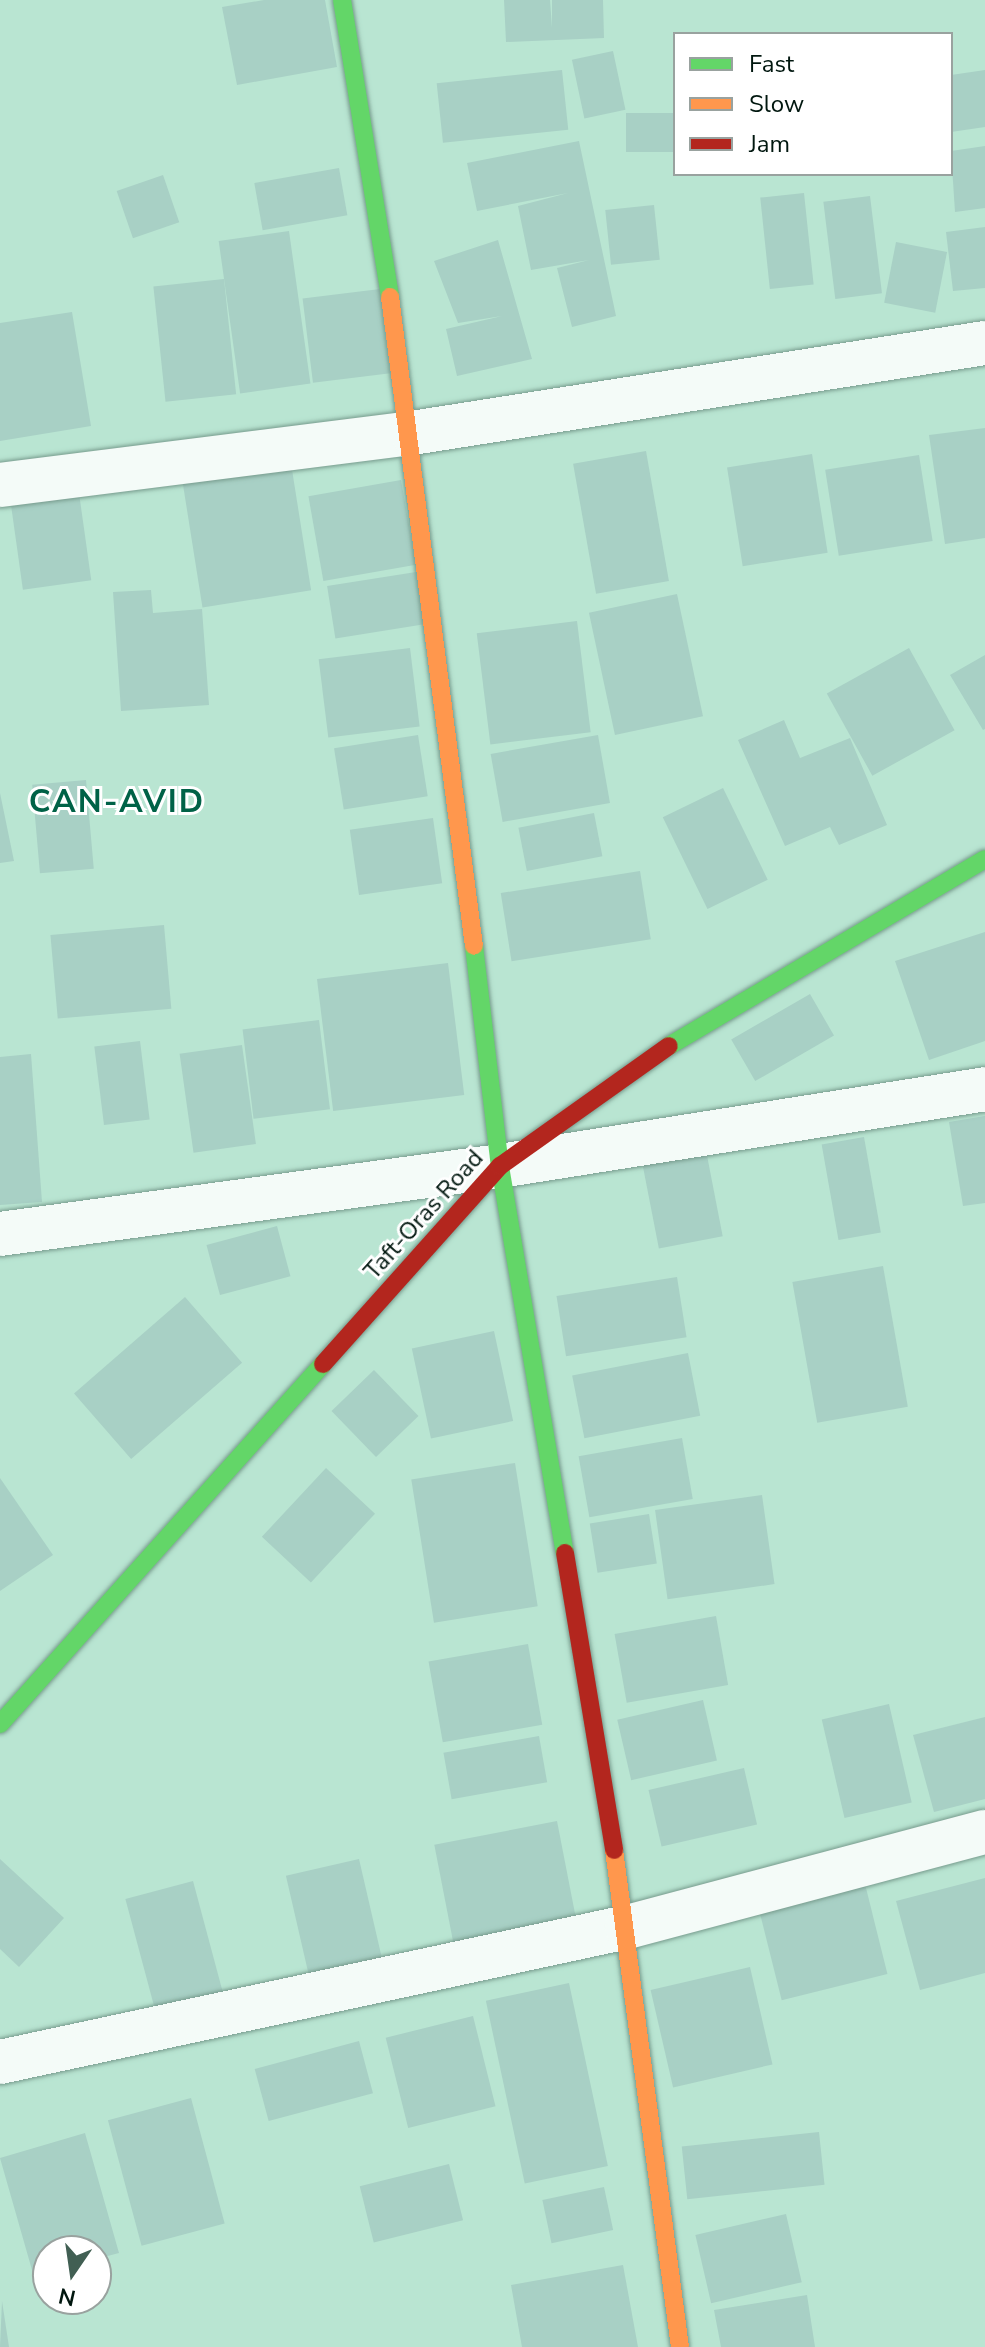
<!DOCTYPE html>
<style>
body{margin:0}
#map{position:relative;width:985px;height:2347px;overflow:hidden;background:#b9e5d2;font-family:"Nunito Sans",sans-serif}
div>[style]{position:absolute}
.building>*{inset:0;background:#a8d0c5;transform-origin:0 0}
.roads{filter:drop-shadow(0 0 2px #779b8d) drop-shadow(0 0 2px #779b8d)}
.street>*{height:44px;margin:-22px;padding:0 22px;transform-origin:22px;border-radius:22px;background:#f4fbf8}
.fast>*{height:18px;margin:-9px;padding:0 9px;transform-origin:9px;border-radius:9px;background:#63d668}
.slow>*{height:18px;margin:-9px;padding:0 9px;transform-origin:9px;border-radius:9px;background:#ff974d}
.jam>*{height:18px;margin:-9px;padding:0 9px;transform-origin:9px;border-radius:9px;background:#b3261e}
span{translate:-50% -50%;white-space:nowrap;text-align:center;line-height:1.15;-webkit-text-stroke:6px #fff;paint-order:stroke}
.street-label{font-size:24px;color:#01170f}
.district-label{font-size:32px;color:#006247;font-weight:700;letter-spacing:2px}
.legend{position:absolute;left:673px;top:32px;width:280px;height:144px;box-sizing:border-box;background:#fff;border:2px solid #99a29f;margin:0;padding:10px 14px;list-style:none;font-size:24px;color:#01170f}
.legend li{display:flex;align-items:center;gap:16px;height:40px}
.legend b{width:40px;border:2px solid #99a29f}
.north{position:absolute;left:32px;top:2235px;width:80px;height:80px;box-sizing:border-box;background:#fff;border:2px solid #99a29f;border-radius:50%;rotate:193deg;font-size:22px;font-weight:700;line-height:32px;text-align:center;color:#01170f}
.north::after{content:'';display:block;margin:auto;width:28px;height:36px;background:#415f53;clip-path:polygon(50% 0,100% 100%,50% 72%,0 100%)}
</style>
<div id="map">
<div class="building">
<i style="clip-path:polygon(264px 0,325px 0,337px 67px,237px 85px,222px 7px)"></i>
<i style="clip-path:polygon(504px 0,550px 0,552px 28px,552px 0,603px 0,604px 38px,506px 42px)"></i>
<i style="left:613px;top:51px;width:60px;height:42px;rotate:78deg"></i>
<i style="left:562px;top:70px;width:60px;height:126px;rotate:84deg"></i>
<i style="clip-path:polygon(985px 70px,985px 127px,951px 132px,951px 75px)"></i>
<i style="left:675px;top:113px;width:39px;height:49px;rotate:90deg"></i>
<i style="clip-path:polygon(579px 141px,616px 316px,572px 327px,557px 268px,589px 260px,531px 270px,518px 206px,568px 193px,477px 211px,467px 163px)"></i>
<i style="clip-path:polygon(985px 146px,985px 208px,955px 212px,951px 151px)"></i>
<i style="left:339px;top:168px;width:48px;height:86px;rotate:80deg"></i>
<i style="left:163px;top:175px;width:50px;height:49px;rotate:71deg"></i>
<i style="left:804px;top:193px;width:92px;height:44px;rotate:84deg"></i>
<i style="left:870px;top:196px;width:98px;height:47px;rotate:83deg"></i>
<i style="left:654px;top:205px;width:55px;height:49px;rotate:84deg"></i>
<i style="clip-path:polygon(985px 227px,985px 288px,953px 291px,946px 232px)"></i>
<i style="left:289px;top:231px;width:154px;height:71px;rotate:82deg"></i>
<i style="clip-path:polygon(498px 240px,532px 359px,457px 376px,446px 329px,502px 316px,458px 323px,434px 261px)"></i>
<i style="left:896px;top:242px;width:52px;height:62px;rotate:11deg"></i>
<i style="left:224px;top:279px;width:116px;height:71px;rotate:84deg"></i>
<i style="left:380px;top:289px;width:85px;height:78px;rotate:83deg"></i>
<i style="clip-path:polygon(72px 312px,91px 426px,0 441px,0 323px)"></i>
<i style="clip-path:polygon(985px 428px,985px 538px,945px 544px,929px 435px)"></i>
<i style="left:646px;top:451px;width:132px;height:74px;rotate:80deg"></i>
<i style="left:812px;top:454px;width:100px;height:86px;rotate:81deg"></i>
<i style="left:919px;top:455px;width:87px;height:95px;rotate:81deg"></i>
<i style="left:290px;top:457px;width:135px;height:110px;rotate:81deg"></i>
<i style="left:401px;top:480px;width:86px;height:94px;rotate:80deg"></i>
<i style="left:79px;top:493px;width:88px;height:69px;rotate:82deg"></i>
<i style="left:416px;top:572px;width:53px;height:90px;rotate:81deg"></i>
<i style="clip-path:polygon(151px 590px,153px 613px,202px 609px,209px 705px,121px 711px,113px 592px)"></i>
<i style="left:677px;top:594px;width:125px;height:90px;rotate:78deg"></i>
<i style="left:577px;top:621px;width:112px;height:101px;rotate:83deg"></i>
<i style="left:410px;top:648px;width:79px;height:92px;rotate:83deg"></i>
<i style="left:909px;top:648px;width:94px;height:94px;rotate:61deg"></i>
<i style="clip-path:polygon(985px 655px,985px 729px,983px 730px,950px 675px)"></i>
<i style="clip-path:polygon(784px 720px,800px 758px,850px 738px,887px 825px,839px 845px,830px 827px,785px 846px,738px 740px)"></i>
<i style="left:418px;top:735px;width:62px;height:85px;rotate:81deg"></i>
<i style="left:598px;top:735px;width:69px;height:109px;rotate:80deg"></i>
<i style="left:86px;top:780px;width:89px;height:54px;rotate:85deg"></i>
<i style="left:723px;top:788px;width:102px;height:67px;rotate:64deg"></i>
<i style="clip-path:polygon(0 793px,14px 861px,0 863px)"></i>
<i style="left:594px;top:813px;width:44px;height:77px;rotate:79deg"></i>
<i style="left:433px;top:818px;width:66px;height:84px;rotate:82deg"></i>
<i style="left:640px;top:871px;width:69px;height:141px;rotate:81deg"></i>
<i style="left:164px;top:925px;width:84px;height:114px;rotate:85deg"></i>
<i style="clip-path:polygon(985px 932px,985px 1041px,929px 1060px,895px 961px)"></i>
<i style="left:448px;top:963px;width:133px;height:132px;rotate:83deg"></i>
<i style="left:810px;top:994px;width:48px;height:91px;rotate:60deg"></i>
<i style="left:319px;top:1020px;width:90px;height:77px;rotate:83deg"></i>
<i style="left:140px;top:1041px;width:79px;height:46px;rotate:83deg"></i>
<i style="left:242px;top:1045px;width:100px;height:63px;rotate:82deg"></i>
<i style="clip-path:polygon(31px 1054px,42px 1202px,0 1205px,0 1057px)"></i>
<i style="clip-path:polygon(985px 1116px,985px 1203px,963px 1206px,949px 1122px)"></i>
<i style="left:864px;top:1137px;width:97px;height:43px;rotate:80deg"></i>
<i style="left:704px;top:1140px;width:98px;height:65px;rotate:79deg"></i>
<i style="left:277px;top:1226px;width:52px;height:73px;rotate:75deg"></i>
<i style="left:883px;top:1266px;width:143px;height:92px;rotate:80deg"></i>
<i style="left:677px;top:1277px;width:61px;height:122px;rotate:81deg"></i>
<i style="left:185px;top:1297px;width:87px;height:147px;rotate:49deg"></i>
<i style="left:494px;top:1331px;width:92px;height:84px;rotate:78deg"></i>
<i style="left:688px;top:1353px;width:64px;height:118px;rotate:79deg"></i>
<i style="left:374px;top:1370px;width:64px;height:59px;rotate:46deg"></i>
<i style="left:682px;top:1438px;width:62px;height:105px;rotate:80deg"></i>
<i style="left:515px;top:1463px;width:145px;height:105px;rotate:81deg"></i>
<i style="left:326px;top:1468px;width:67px;height:94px;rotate:43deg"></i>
<i style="clip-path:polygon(0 1478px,53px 1555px,0 1591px)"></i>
<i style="left:762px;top:1495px;width:90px;height:108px;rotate:82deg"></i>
<i style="left:649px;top:1514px;width:50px;height:60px;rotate:81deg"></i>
<i style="left:716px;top:1616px;width:70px;height:103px;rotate:80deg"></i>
<i style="left:528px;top:1644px;width:82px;height:101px;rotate:80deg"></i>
<i style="left:703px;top:1700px;width:62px;height:88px;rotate:77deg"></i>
<i style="left:889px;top:1704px;width:101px;height:69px;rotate:77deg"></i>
<i style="clip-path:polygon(985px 1717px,985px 1799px,934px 1812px,913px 1735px)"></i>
<i style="left:539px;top:1736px;width:47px;height:97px;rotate:80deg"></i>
<i style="left:744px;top:1768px;width:58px;height:98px;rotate:77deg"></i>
<i style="left:557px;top:1821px;width:103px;height:125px;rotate:79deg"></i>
<i style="clip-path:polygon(0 1859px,64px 1918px,19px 1967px,0 1949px)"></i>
<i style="left:359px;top:1859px;width:106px;height:75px;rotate:77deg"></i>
<i style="left:863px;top:1876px;width:101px;height:109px;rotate:76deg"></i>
<i style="clip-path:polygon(985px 1878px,985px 1973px,920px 1990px,896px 1901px)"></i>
<i style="left:193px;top:1881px;width:126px;height:70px;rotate:75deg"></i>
<i style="left:750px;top:1967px;width:100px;height:102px;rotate:77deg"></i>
<i style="left:569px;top:1983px;width:187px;height:85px;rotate:78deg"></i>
<i style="left:473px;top:2016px;width:93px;height:90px;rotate:76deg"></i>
<i style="left:359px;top:2041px;width:54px;height:108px;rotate:75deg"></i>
<i style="left:191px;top:2098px;width:130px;height:86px;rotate:75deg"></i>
<i style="left:819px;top:2132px;width:53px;height:138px;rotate:84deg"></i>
<i style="clip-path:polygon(85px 2133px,119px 2253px,96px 2259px,96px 2251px,48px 2251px,48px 2273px,34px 2277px,0 2158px)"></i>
<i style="left:449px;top:2164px;width:58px;height:92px;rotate:76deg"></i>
<i style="left:604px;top:2187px;width:44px;height:63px;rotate:78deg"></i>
<i style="left:786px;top:2214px;width:70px;height:93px;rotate:77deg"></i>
<i style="clip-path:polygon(623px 2265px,638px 2347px,522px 2347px,511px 2285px)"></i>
<i style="clip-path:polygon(807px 2295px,815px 2347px,721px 2347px,714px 2310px)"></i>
<i style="clip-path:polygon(2px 2301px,9px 2347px,0 2347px)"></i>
</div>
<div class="roads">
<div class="street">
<i style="left:0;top:485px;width:415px;rotate:-7.2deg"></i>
<i style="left:412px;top:433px;width:580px;rotate:-8.93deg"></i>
<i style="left:0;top:1234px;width:505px;rotate:-7.74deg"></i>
<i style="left:500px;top:1166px;width:491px;rotate:-9deg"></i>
<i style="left:0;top:2062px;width:641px;rotate:-12.15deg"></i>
<i style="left:627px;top:1927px;width:370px;rotate:-14.9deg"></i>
</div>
<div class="fast">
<i style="left:342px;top:0;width:301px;rotate:80.8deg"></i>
<i style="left:474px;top:946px;width:222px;rotate:83.3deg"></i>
<i style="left:500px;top:1166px;width:392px;rotate:80.5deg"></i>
<i style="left:669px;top:1046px;width:367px;rotate:-30.6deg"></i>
<i style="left:0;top:1724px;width:484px;rotate:-48.1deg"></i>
</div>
<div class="slow">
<i style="left:390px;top:297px;width:654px;rotate:82.63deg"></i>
<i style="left:614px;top:1850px;width:501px;rotate:82.44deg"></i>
</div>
<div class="jam">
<i style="left:323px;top:1364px;width:266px;rotate:-48.2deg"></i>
<i style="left:500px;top:1166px;width:207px;rotate:-35.4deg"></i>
<i style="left:565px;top:1553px;width:301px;rotate:80.6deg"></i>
</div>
</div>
<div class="street-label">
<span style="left:424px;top:1215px;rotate:-48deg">Taft-Oras Road</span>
</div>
<div class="district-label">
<span style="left:117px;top:802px">CAN-AVID</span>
</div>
<ul class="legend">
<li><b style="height:10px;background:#63d668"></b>Fast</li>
<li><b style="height:10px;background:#ff974d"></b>Slow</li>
<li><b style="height:10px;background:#b3261e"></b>Jam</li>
</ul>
<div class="north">N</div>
</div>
